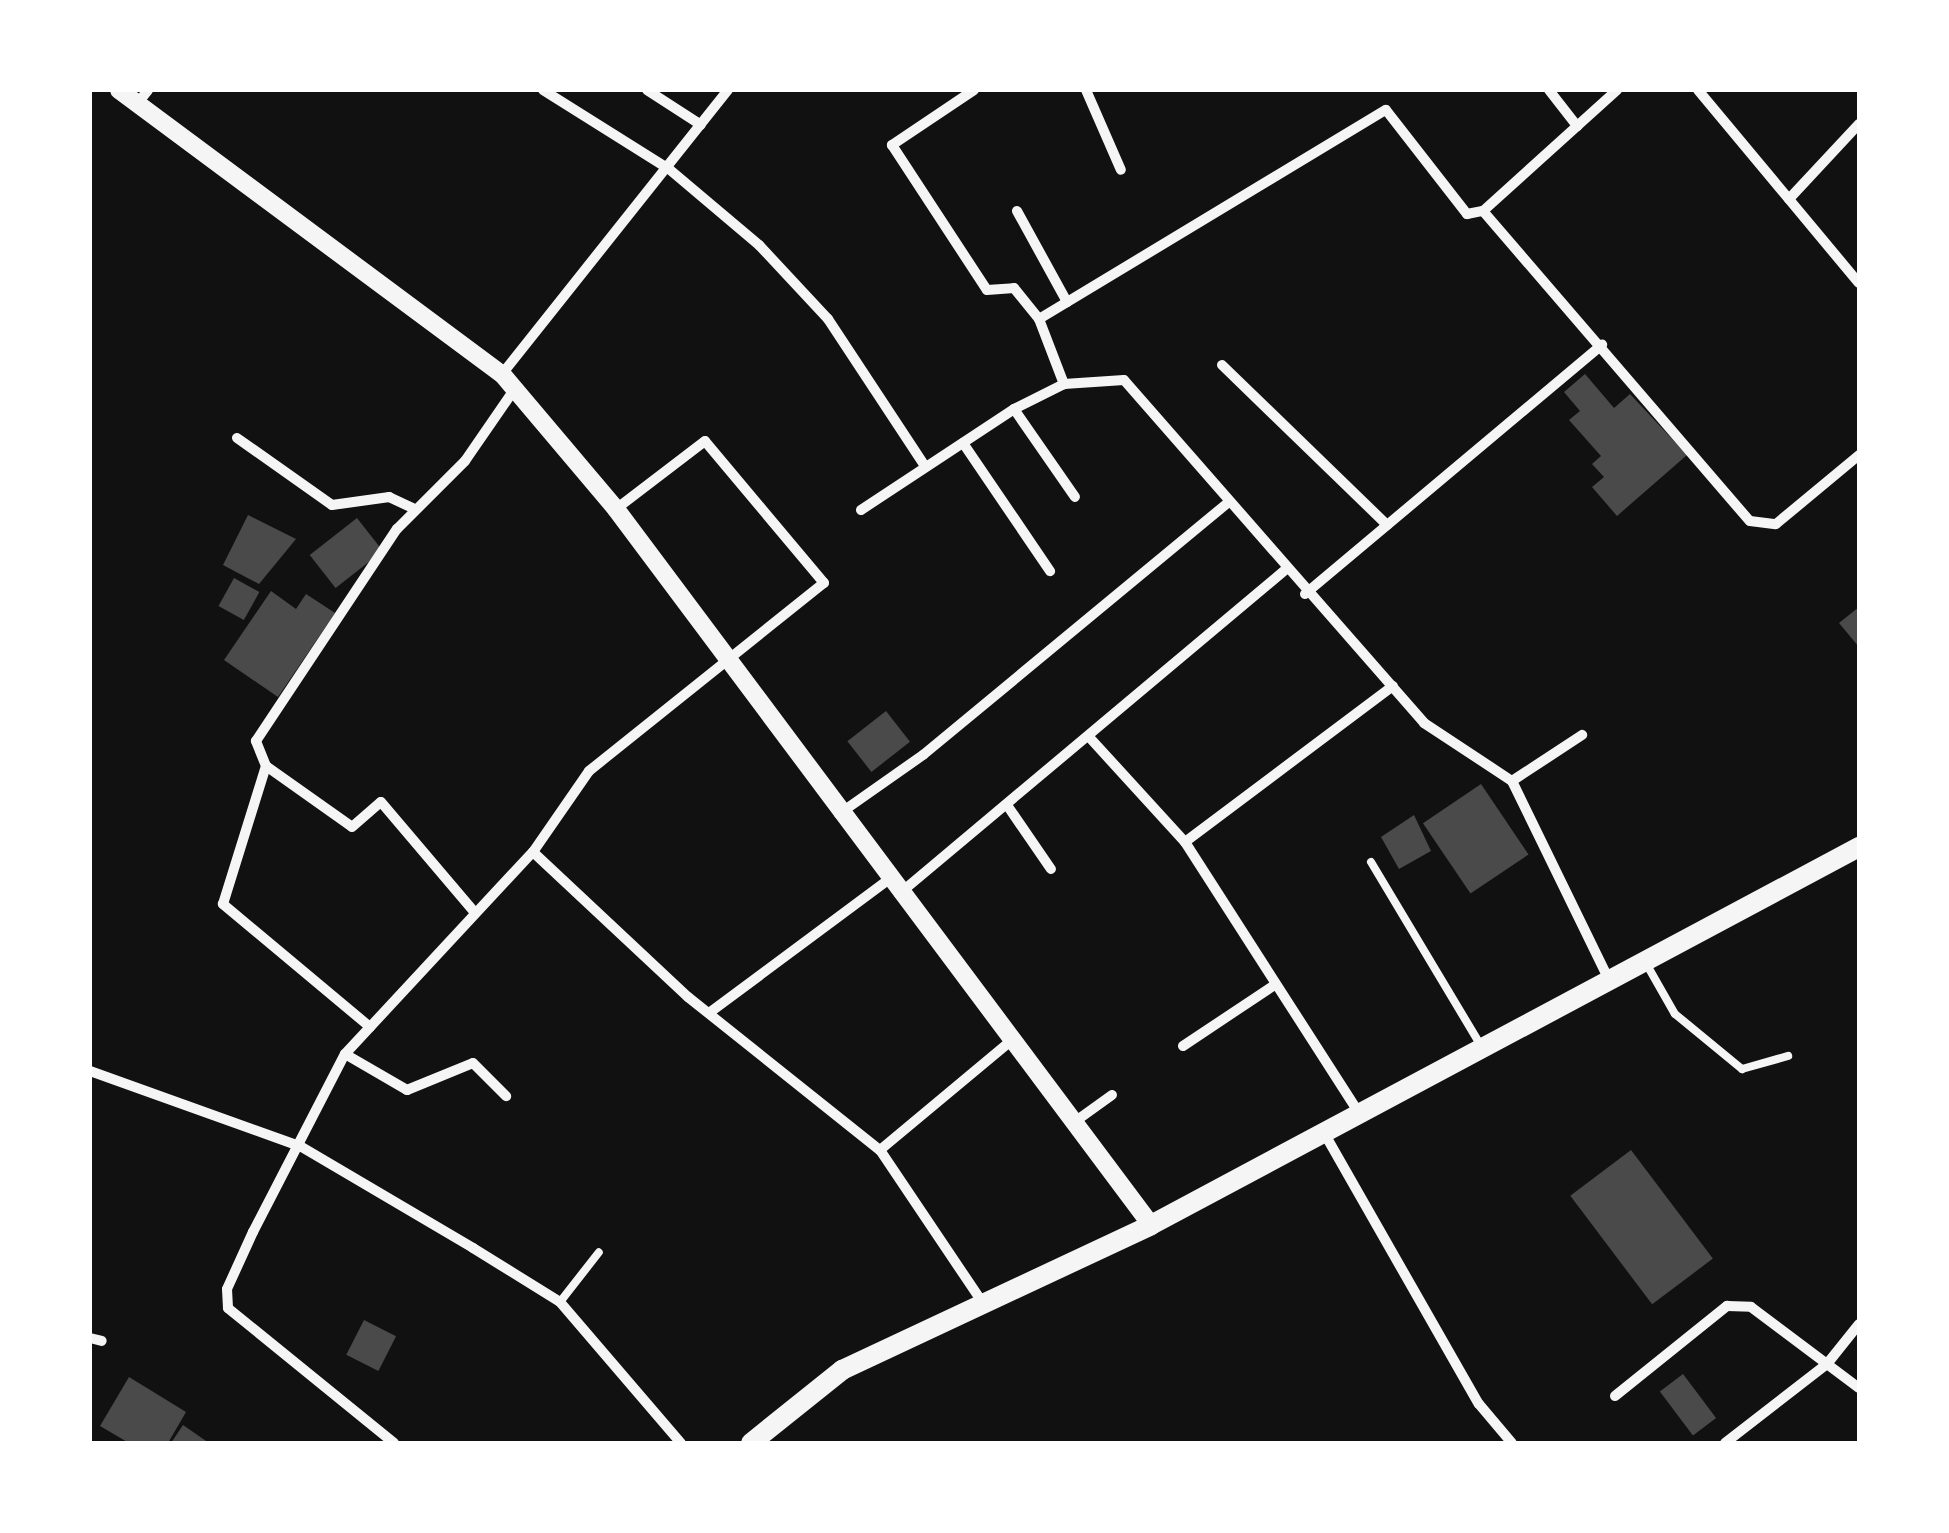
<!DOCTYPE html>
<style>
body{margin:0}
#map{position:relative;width:1949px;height:1533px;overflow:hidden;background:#111;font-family:"Alegreya Sans",sans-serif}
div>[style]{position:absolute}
.building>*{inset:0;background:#4a4a4a;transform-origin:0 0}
.service>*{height:8px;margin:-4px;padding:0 4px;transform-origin:4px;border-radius:4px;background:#f5f5f5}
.minor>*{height:10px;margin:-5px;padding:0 5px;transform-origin:5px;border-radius:5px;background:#f5f5f5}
.tertiary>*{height:18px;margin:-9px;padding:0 9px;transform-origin:9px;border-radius:9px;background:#f5f5f5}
.secondary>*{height:20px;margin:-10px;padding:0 10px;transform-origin:10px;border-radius:10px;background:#f5f5f5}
span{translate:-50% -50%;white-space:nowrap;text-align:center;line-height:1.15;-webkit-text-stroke:8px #fff;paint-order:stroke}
.frame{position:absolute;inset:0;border:92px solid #fff;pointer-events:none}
</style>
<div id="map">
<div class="building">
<i style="clip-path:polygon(1585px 374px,1614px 408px,1630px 394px,1687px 455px,1617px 516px,1592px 487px,1604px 477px,1592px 464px,1601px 456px,1569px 420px,1580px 411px,1564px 392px)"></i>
<i style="clip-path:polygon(248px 515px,296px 539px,259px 584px,223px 565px)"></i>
<i style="left:357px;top:518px;width:42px;height:60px;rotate:52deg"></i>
<i style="left:234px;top:578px;width:29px;height:32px;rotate:29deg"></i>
<i style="clip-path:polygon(271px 591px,296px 609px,306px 594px,335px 613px,278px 697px,224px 660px)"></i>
<i style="clip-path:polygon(1859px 607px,1859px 647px,1839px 623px)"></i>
<i style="left:886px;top:711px;width:39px;height:49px;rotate:52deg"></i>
<i style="left:1481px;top:784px;width:85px;height:70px;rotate:56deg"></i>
<i style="clip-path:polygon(1414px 815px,1431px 851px,1399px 869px,1381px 837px)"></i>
<i style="left:1631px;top:1150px;width:136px;height:76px;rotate:53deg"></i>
<i style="left:364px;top:1320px;width:36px;height:39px;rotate:27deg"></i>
<i style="left:1683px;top:1374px;width:55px;height:29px;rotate:53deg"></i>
<i style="clip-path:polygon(129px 1377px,186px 1412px,168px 1443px,129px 1443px,100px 1426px)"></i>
<i style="clip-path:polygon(183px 1425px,209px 1443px,171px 1443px)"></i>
</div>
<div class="service">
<i style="left:1371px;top:862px;width:214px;rotate:59.1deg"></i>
<i style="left:1647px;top:965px;width:56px;rotate:60.3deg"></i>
<i style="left:1675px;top:1014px;width:87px;rotate:39.4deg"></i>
<i style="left:1742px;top:1069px;width:48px;rotate:-15.8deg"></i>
<i style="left:560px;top:1302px;width:63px;rotate:-52deg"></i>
</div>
<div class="minor">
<i style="left:543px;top:90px;width:149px;rotate:32.1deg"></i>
<i style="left:669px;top:169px;width:118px;rotate:40.2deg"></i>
<i style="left:759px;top:245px;width:101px;rotate:47deg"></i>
<i style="left:828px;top:319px;width:173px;rotate:56.6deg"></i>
<i style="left:647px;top:90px;width:64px;rotate:32.9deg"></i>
<i style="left:974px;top:90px;width:99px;rotate:146.1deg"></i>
<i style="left:892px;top:145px;width:173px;rotate:56.8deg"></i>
<i style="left:987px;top:290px;width:27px;rotate:-4deg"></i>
<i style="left:1014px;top:288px;width:40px;rotate:51deg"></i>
<i style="left:1039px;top:319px;width:70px;rotate:69deg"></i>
<i style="left:1086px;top:90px;width:87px;rotate:66.4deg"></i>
<i style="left:1549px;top:90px;width:46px;rotate:52.1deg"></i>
<i style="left:1617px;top:90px;width:181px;rotate:137.9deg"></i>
<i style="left:1483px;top:211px;width:409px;rotate:49.3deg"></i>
<i style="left:1750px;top:521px;width:26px;rotate:7deg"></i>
<i style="left:1776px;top:524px;width:108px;rotate:-39.7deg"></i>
<i style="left:1698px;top:90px;width:251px;rotate:50.2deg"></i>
<i style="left:136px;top:105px;width:19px;rotate:-51deg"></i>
<i style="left:1789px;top:199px;width:103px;rotate:-47deg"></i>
<i style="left:1017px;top:211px;width:104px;rotate:61.2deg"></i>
<i style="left:1039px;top:319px;width:405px;rotate:-31.1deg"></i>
<i style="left:1386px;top:110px;width:132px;rotate:52.1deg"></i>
<i style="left:1467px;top:214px;width:16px;rotate:-11deg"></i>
<i style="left:1222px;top:365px;width:230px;rotate:44.1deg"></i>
<i style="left:502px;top:374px;width:363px;rotate:-51.5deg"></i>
<i style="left:1014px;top:409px;width:107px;rotate:55.3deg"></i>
<i style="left:237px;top:438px;width:116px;rotate:35.2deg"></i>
<i style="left:332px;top:505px;width:58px;rotate:-8deg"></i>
<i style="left:389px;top:497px;width:26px;rotate:25deg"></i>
<i style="left:963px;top:443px;width:155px;rotate:55.8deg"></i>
<i style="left:861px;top:510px;width:183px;rotate:-33.4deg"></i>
<i style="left:1014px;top:409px;width:56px;rotate:-26.6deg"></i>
<i style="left:1064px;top:384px;width:60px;rotate:-3.8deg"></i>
<i style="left:1124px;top:380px;width:456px;rotate:48.8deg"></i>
<i style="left:1424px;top:723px;width:105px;rotate:33.4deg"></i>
<i style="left:1512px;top:781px;width:221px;rotate:64deg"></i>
<i style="left:1305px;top:594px;width:388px;rotate:-40deg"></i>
<i style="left:1090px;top:738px;width:141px;rotate:47.6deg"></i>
<i style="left:1185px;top:842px;width:320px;rotate:57.3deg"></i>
<i style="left:266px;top:766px;width:105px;rotate:35.3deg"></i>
<i style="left:352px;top:827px;width:38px;rotate:-41deg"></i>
<i style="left:381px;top:802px;width:145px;rotate:49.7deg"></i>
<i style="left:1512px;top:781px;width:84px;rotate:-33.3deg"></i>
<i style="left:1009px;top:808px;width:74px;rotate:55.5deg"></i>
<i style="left:839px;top:814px;width:103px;rotate:-35.1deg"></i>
<i style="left:923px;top:755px;width:393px;rotate:-39.6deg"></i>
<i style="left:1185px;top:842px;width:260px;rotate:-36.9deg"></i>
<i style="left:533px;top:852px;width:212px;rotate:43.1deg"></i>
<i style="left:688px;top:997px;width:246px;rotate:38.6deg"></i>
<i style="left:880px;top:1150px;width:179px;rotate:56.1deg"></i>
<i style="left:899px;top:894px;width:503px;rotate:-40deg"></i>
<i style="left:709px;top:1013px;width:223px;rotate:-36.6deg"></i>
<i style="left:370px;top:1027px;width:192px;rotate:-140.1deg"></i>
<i style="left:223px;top:904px;width:145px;rotate:-72.7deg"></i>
<i style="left:266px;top:766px;width:27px;rotate:-112deg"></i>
<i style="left:256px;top:741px;width:255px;rotate:-56.4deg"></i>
<i style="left:397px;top:529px;width:96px;rotate:-45deg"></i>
<i style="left:465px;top:461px;width:86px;rotate:-55.4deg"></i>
<i style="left:1183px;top:1046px;width:108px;rotate:-33.7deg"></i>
<i style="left:345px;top:1054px;width:72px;rotate:30.1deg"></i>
<i style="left:407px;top:1090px;width:71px;rotate:-22.2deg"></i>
<i style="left:473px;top:1063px;width:47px;rotate:45deg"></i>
<i style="left:90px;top:1071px;width:223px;rotate:19.7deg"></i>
<i style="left:300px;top:1146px;width:201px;rotate:30.5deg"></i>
<i style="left:473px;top:1248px;width:102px;rotate:31.8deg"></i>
<i style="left:560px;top:1302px;width:186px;rotate:49.4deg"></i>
<i style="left:1073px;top:1123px;width:48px;rotate:-35.7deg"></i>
<i style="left:1323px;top:1131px;width:314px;rotate:60.3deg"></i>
<i style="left:1479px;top:1404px;width:51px;rotate:49.8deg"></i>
<i style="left:880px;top:1150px;width:170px;rotate:-39.8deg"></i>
<i style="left:90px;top:1338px;width:12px;rotate:14deg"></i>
<i style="left:1615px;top:1396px;width:144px;rotate:-38.8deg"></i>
<i style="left:1727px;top:1306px;width:24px;rotate:2deg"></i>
<i style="left:1751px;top:1307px;width:135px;rotate:36.9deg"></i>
<i style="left:394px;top:1443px;width:214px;rotate:-140.9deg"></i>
<i style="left:228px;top:1308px;width:19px;rotate:-93deg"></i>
<i style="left:227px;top:1289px;width:63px;rotate:-65.5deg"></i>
<i style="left:253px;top:1232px;width:200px;rotate:-62.7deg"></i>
<i style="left:345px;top:1054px;width:276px;rotate:-47.1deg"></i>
<i style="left:533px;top:852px;width:98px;rotate:-55.3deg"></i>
<i style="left:589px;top:771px;width:301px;rotate:-38.7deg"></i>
<i style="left:824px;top:583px;width:185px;rotate:-130deg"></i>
<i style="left:705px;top:441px;width:112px;rotate:142.6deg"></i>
<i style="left:1725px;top:1443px;width:129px;rotate:-37.8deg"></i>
<i style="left:1827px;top:1364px;width:51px;rotate:-51.3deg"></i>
</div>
<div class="tertiary">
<i style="left:119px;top:90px;width:477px;rotate:36.6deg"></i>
<i style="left:502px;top:374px;width:177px;rotate:49.8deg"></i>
<i style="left:616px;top:509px;width:894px;rotate:53.23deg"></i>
</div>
<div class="secondary">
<i style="left:751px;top:1443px;width:117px;rotate:-38.7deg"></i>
<i style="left:842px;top:1370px;width:341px;rotate:-25.1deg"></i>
<i style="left:1151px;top:1225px;width:803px;rotate:-28.1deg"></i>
</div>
<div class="frame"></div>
</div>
